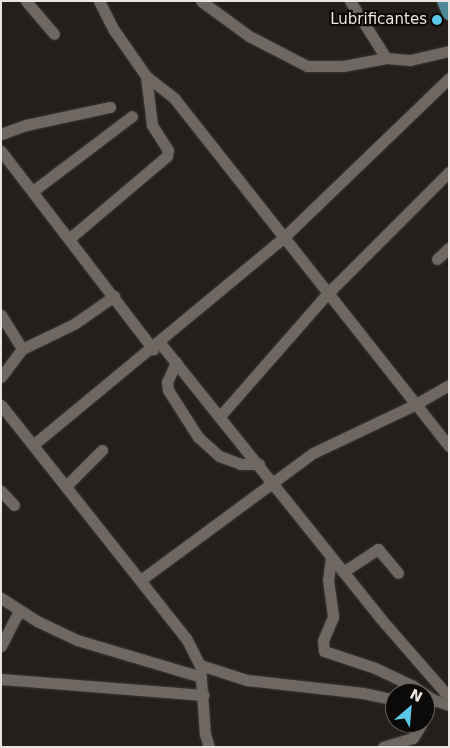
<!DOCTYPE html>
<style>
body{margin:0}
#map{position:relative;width:450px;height:748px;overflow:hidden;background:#251f1b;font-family:"DejaVu Sans",sans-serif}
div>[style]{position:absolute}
.roads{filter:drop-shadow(0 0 1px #3e3936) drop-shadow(0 0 1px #3e3936)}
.minor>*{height:11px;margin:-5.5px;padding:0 5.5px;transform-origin:5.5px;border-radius:5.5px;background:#6e6762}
.major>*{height:14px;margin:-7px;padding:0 7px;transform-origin:7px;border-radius:7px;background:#4f8896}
.dots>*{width:14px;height:14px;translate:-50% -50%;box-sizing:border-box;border:2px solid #0c0a08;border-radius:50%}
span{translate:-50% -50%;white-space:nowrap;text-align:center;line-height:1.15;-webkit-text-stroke:4.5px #0c0a08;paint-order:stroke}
.poi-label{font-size:15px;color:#eae5e2}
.right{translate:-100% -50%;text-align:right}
.frame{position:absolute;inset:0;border:2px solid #eae5e2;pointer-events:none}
.north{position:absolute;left:385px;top:683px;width:50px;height:50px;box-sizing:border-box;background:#0c0a08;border:1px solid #65625f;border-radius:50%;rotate:27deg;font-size:14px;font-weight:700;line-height:20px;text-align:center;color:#eae5e2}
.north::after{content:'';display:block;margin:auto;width:18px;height:22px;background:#5bc8e7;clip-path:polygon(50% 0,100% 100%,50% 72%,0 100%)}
</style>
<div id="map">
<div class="roads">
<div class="minor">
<i style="left:26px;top:1px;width:43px;rotate:49.7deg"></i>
<i style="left:99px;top:1px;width:33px;rotate:63deg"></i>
<i style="left:114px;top:30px;width:56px;rotate:55.2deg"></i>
<i style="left:146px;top:76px;width:36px;rotate:38deg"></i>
<i style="left:174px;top:98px;width:444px;rotate:51.7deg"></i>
<i style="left:201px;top:1px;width:59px;rotate:36.1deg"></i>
<i style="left:249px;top:36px;width:65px;rotate:27.3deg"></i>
<i style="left:307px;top:66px;width:36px"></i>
<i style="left:343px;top:66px;width:44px;rotate:-10.5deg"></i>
<i style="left:386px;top:58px;width:24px;rotate:5deg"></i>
<i style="left:410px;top:60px;width:40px;rotate:-13deg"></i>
<i style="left:350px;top:1px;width:67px;rotate:57.7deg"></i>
<i style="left:1px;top:134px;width:27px;rotate:-20deg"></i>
<i style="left:26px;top:125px;width:86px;rotate:-12.1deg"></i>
<i style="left:1px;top:151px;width:250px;rotate:52.5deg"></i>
<i style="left:33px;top:191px;width:124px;rotate:-37.1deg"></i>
<i style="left:70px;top:238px;width:127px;rotate:-40.2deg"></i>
<i style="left:167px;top:156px;width:6px;rotate:-81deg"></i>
<i style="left:168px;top:150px;width:30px;rotate:-123deg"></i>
<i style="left:152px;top:125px;width:49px;rotate:-97deg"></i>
<i style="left:437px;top:259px;width:16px;rotate:-43deg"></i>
<i style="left:1px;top:315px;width:40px;rotate:58deg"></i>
<i style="left:22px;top:349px;width:35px;rotate:127deg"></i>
<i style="left:160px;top:343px;width:354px;rotate:51.3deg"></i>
<i style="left:381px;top:619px;width:103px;rotate:48.9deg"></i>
<i style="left:22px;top:349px;width:58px;rotate:-25.7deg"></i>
<i style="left:74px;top:324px;width:49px;rotate:-35deg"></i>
<i style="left:176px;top:362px;width:22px;rotate:114deg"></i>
<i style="left:167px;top:382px;width:8px;rotate:83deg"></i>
<i style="left:168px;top:390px;width:56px;rotate:57.4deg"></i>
<i style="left:198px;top:437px;width:28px;rotate:42deg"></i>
<i style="left:219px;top:456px;width:23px;rotate:20deg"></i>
<i style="left:241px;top:464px;width:18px"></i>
<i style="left:1px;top:405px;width:298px;rotate:51.6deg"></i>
<i style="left:186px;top:638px;width:30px;rotate:63deg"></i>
<i style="left:200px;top:665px;width:69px;rotate:85.9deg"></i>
<i style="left:205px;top:734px;width:14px;rotate:73deg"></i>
<i style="left:221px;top:415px;width:161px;rotate:-48.8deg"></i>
<i style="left:327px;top:294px;width:173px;rotate:-45deg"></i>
<i style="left:33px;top:445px;width:325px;rotate:-39.6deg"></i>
<i style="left:283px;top:238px;width:231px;rotate:-43.9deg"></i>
<i style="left:66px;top:486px;width:51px;rotate:-45deg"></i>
<i style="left:1px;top:491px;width:19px;rotate:47deg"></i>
<i style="left:331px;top:557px;width:23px;rotate:97deg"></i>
<i style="left:328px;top:580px;width:37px;rotate:82deg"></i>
<i style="left:333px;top:617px;width:26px;rotate:113deg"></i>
<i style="left:323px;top:641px;width:10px;rotate:84deg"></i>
<i style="left:324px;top:651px;width:54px;rotate:18.4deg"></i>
<i style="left:375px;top:668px;width:42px;rotate:25.3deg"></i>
<i style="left:413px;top:686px;width:25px;rotate:34deg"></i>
<i style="left:343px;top:572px;width:42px;rotate:-33.3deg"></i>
<i style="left:378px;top:549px;width:31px;rotate:50deg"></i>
<i style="left:142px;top:579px;width:212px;rotate:-36.4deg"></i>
<i style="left:313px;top:453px;width:112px;rotate:-25.4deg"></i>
<i style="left:414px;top:405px;width:40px;rotate:-29.7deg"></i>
<i style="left:1px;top:598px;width:43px;rotate:32.6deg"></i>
<i style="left:37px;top:621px;width:44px;rotate:25.4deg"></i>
<i style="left:77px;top:640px;width:129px;rotate:16.6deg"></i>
<i style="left:1px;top:646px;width:39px;rotate:-63deg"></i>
<i style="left:200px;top:665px;width:49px;rotate:17.7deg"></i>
<i style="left:247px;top:680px;width:117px;rotate:6.4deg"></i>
<i style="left:363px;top:693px;width:33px;rotate:12deg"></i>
<i style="left:1px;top:679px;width:203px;rotate:4.5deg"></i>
<i style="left:425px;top:707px;width:11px;rotate:-38deg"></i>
<i style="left:434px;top:700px;width:16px;rotate:18deg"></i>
<i style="left:383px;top:747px;width:31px;rotate:-17deg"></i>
<i style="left:413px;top:738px;width:17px;rotate:-59deg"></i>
</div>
<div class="major">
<i style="left:444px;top:1px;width:13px;rotate:67deg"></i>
</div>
</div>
<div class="dots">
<i style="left:437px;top:20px;background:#5bc8e7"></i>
</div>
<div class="poi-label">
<span class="right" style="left:427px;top:20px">Lubrificantes</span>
</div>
<div class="frame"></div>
<div class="north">N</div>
</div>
